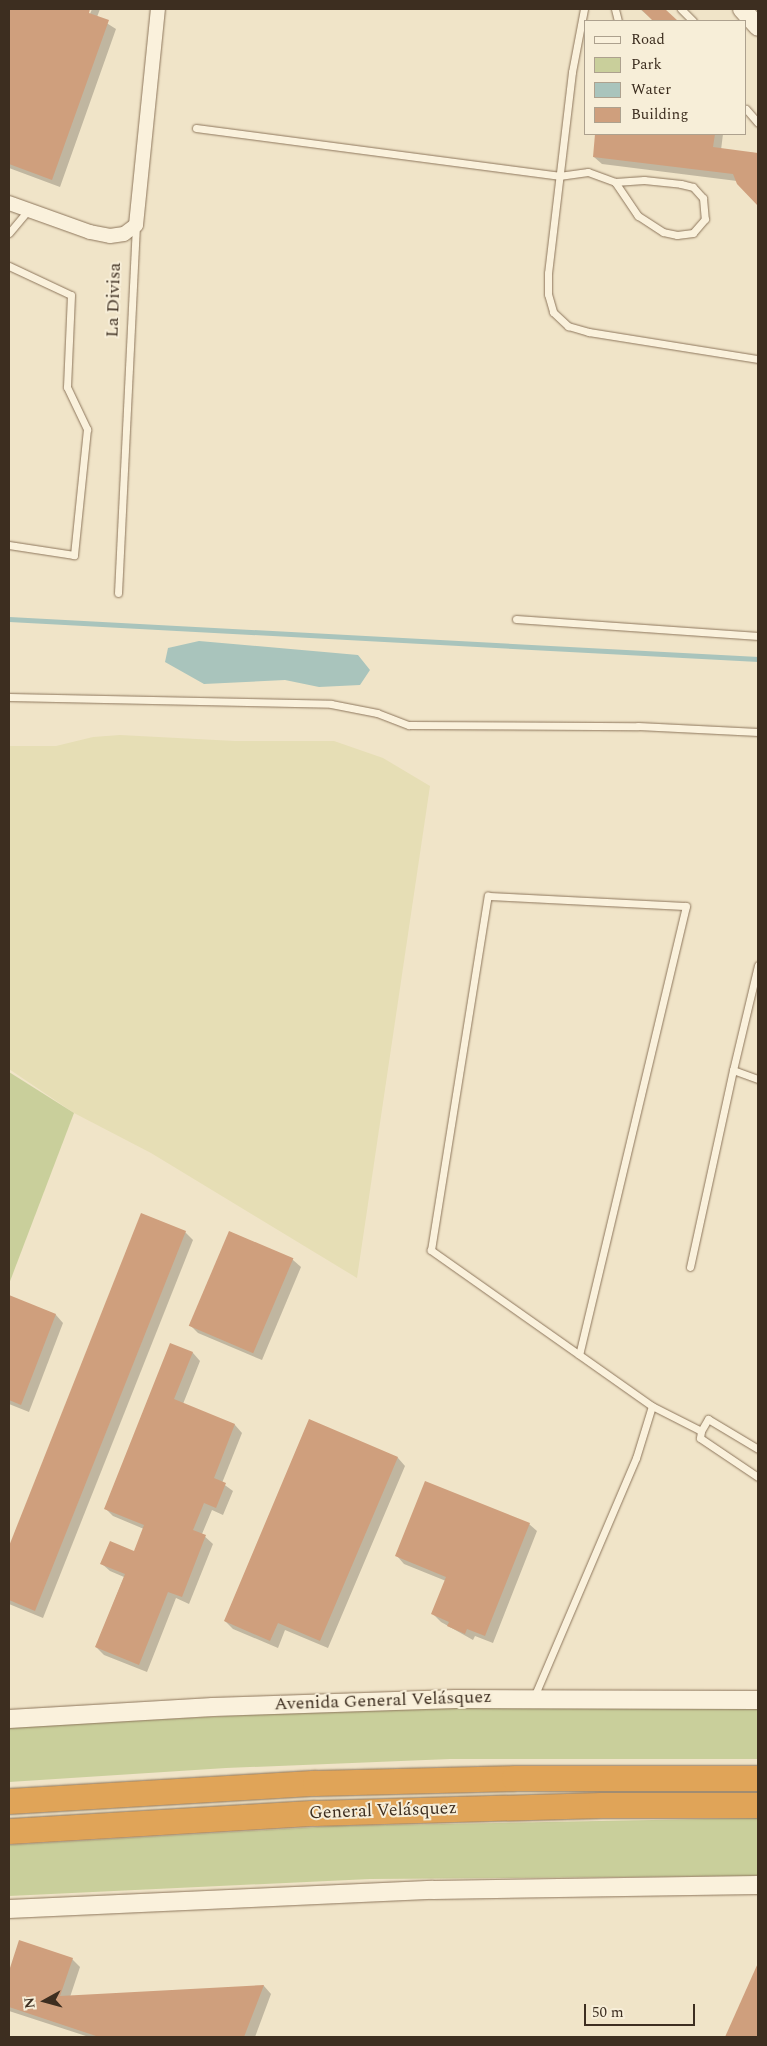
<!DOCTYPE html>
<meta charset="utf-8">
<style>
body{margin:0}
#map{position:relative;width:767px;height:2046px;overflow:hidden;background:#f0e4c8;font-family:Spectral,serif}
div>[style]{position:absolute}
.farmland>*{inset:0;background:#e6deb5}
.green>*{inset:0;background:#c9cf9b}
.water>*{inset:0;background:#a9c4bc}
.shadow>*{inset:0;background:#0003}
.stream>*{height:4.5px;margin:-2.25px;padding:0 2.25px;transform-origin:2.25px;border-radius:2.25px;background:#a9c4bc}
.building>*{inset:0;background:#cf9f7d;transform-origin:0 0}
.roads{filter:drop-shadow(0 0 1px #8d765c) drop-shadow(0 0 1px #8d765c)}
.service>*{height:7px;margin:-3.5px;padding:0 3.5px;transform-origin:3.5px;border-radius:3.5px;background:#faf1dc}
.minor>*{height:14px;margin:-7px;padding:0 7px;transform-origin:7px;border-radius:7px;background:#faf1dc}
.tertiary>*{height:18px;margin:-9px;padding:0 9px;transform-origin:9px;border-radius:9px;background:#faf1dc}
.motorway>*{height:25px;margin:-12.5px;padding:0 12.5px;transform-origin:12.5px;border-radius:12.5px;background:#e0a458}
span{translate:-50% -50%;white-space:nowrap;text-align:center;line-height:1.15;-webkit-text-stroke:4px #f7eed8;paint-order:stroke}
.street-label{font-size:18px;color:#3d2e20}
.frame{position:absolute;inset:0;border:10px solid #3d2e20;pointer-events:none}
.legend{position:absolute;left:584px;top:20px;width:162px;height:115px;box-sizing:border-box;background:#f7eed8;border:1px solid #ada18e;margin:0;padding:6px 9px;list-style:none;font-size:15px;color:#3d2e20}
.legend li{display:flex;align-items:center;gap:10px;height:25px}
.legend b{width:25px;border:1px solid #ada18e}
.north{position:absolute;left:20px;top:1976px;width:50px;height:50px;-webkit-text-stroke:4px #f7eed8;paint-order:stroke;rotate:263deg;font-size:14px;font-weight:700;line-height:20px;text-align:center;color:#3d2e20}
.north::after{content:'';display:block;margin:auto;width:18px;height:22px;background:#3d2e20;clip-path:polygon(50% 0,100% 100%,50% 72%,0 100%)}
.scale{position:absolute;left:584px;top:2004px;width:111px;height:22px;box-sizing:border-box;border:2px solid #3d2e20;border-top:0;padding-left:6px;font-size:15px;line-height:18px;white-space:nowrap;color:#3d2e20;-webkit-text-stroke:4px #f7eed8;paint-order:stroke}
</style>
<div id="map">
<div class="farmland">
<i style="clip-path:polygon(120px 735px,235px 741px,334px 741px,383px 758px,430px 786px,357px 1278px,151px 1153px,74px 1113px,9px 1069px,9px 746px,56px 746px,93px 737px)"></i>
</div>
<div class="green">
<i style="clip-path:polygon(9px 1072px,74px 1113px,9px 1284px)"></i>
<i style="clip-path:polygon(402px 1707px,758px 1709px,758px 1759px,450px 1759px,226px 1768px,9px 1782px,9px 1727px)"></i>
<i style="clip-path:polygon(758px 1818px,758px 1875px,751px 1876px,370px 1879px,9px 1896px,9px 1845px,334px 1826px)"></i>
</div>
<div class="water">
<i style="clip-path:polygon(199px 641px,358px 655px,370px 670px,360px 685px,319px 687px,285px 680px,204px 684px,165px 662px,168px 648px)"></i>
</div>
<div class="shadow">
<i style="clip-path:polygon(9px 9px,89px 9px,88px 19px,92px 9px,100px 9px,97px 17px,116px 29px,60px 187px,9px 168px)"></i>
<i style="clip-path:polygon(640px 9px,664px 9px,676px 21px,654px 21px)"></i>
<i style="clip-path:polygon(597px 134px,723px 134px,721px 150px,755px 153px,758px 157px,758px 204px,737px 181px,602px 164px,594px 157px)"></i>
<i style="clip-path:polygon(142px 1214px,185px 1232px,193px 1240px,43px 1618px,9px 1604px,9px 1549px)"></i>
<i style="clip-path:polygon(230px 1232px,293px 1260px,301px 1267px,262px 1360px,198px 1333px,190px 1325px)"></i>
<i style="clip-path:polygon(9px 1296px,56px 1315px,63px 1323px,29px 1412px,9px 1404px)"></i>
<i style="clip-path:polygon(171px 1345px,193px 1353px,200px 1361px,183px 1404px,235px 1425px,242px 1433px,222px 1483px,233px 1491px,223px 1515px,212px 1510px,202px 1534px,213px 1544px,189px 1604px,176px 1598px,147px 1672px,104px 1655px,96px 1647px,124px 1577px,110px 1571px,102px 1564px,135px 1552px,144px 1529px,113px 1516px,106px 1509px)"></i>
<i style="clip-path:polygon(310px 1421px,398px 1458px,405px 1466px,328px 1648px,285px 1630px,278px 1648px,233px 1629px,225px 1621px)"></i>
<i style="clip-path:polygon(529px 1524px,537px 1531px,493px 1643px,475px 1636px,473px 1640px,441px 1622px,433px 1614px,446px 1581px,404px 1564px,397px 1556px)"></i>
<i style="clip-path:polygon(20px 1942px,72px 1959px,80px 1967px,70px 1997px,264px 1986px,271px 1994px,255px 2037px,89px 2037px,9px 2011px,9px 1975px)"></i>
<i style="clip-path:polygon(756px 1971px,758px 2037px,727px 2037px)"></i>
</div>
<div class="stream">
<i style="left:9px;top:619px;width:750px;rotate:3.06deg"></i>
</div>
<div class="building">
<i style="clip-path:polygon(9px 9px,90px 9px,89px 13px,109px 20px,52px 180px,9px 164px)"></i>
<i style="clip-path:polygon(641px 9px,665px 9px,678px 21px,653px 21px)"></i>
<i style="clip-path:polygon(595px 134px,715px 134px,713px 147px,758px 153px,758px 206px,737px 184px,733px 174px,593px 157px)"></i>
<i style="clip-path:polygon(141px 1213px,186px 1231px,35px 1611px,9px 1600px,9px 1546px)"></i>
<i style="left:229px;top:1231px;width:70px;height:103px;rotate:23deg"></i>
<i style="clip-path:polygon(9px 1295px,56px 1314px,21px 1405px,9px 1400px)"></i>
<i style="clip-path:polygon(170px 1343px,193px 1352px,174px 1399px,235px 1424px,214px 1478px,226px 1483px,216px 1508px,204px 1503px,193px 1530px,206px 1535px,182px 1597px,168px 1592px,139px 1665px,95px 1647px,125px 1574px,100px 1564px,110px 1541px,134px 1551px,144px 1525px,104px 1509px)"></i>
<i style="clip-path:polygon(309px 1419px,398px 1457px,320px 1641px,278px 1623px,270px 1641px,224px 1621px)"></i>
<i style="clip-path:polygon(425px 1481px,530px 1523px,485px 1636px,467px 1629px,465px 1634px,447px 1626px,449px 1622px,431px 1614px,446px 1577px,395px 1556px)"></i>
<i style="clip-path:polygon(19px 1940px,73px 1958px,60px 1996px,264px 1985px,244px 2037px,99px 2037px,9px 2007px,9px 1971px)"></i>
<i style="clip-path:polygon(758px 1963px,758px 2037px,725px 2037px)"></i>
</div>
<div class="roads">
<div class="service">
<i style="left:584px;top:9px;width:64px;rotate:100.8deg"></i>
<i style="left:572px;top:72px;width:202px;rotate:96.8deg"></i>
<i style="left:548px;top:273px;width:21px;rotate:90deg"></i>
<i style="left:548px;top:294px;width:19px;rotate:74deg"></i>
<i style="left:553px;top:312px;width:21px;rotate:43deg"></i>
<i style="left:568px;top:326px;width:22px;rotate:16deg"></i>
<i style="left:589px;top:332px;width:171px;rotate:9.1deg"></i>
<i style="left:615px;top:9px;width:12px;rotate:76deg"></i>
<i style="left:681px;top:9px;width:17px;rotate:45deg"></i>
<i style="left:746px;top:109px;width:18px;rotate:49deg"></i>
<i style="left:196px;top:128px;width:366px;rotate:7.5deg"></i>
<i style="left:559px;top:176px;width:29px;rotate:-8deg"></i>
<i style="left:588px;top:172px;width:29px;rotate:20deg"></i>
<i style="left:615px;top:182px;width:29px;rotate:-4deg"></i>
<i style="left:644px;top:180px;width:37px;rotate:6deg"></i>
<i style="left:681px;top:184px;width:12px;rotate:14deg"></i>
<i style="left:693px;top:187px;width:15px;rotate:48deg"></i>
<i style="left:703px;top:198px;width:21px;rotate:85deg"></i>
<i style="left:705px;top:219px;width:18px;rotate:131deg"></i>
<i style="left:693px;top:233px;width:16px;rotate:173deg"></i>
<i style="left:677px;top:235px;width:14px;rotate:-168deg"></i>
<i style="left:663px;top:232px;width:30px;rotate:-147deg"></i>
<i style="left:638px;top:216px;width:41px;rotate:-124.1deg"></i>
<i style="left:9px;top:233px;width:30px;rotate:-50deg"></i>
<i style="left:9px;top:266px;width:68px;rotate:25.1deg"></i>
<i style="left:71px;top:295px;width:92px;rotate:92.5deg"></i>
<i style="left:67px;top:387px;width:47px;rotate:64.5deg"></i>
<i style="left:87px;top:429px;width:127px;rotate:95.9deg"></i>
<i style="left:74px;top:555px;width:66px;rotate:-171.3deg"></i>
<i style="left:118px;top:593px;width:367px;rotate:-87.2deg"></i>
<i style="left:516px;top:619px;width:243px;rotate:4deg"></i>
<i style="left:9px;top:697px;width:322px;rotate:1.2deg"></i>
<i style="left:331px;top:704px;width:47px;rotate:11.1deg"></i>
<i style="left:377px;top:713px;width:34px;rotate:21deg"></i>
<i style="left:409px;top:725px;width:229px;rotate:0.3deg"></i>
<i style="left:638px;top:726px;width:120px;rotate:2.9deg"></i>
<i style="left:733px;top:1070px;width:108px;rotate:-76.6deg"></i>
<i style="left:690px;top:1267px;width:202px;rotate:-77.7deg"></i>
<i style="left:733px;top:1070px;width:27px;rotate:20deg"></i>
<i style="left:652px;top:1406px;width:55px;rotate:27deg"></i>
<i style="left:701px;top:1431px;width:7px;rotate:98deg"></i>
<i style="left:700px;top:1438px;width:70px;rotate:33.9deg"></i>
<i style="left:701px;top:1431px;width:14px;rotate:-60deg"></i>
<i style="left:708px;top:1419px;width:58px;rotate:31deg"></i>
<i style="left:534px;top:1697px;width:260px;rotate:-66.9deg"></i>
<i style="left:636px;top:1458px;width:54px;rotate:-72.9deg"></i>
<i style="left:652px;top:1406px;width:271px;rotate:-144.8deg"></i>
<i style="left:431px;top:1250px;width:359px;rotate:-80.9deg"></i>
<i style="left:488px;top:896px;width:198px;rotate:2.9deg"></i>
<i style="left:686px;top:906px;width:461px;rotate:103.4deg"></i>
</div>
<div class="minor">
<i style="left:9px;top:203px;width:86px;rotate:19.7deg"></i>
<i style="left:90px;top:232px;width:20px;rotate:11deg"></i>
<i style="left:110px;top:236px;width:14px;rotate:-8deg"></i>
<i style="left:124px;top:234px;width:15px;rotate:-37deg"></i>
<i style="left:136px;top:225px;width:217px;rotate:-84.2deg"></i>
</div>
<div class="tertiary">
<i style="left:742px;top:9px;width:24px;rotate:48deg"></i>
<i style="left:9px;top:1719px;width:204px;rotate:-3.4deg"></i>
<i style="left:213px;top:1707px;width:243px;rotate:-1.9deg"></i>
<i style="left:456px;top:1699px;width:302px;rotate:0.2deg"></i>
<i style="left:9px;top:1909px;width:424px;rotate:-2.6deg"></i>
<i style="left:433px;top:1890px;width:325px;rotate:-0.9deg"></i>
</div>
<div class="motorway">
<i style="left:9px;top:1801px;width:307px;rotate:-3.4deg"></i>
<i style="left:315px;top:1783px;width:199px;rotate:-1.4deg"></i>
<i style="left:514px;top:1778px;width:244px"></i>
<i style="left:9px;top:1831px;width:306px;rotate:-3.4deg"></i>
<i style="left:314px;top:1813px;width:287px;rotate:-1.6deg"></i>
<i style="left:601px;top:1805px;width:157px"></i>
</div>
</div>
<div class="street-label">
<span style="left:114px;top:300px;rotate:-88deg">La Divisa</span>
<span style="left:383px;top:1701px;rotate:-2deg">Avenida General Velásquez</span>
<span style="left:383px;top:1811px;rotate:-2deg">General Velásquez</span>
</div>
<div class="frame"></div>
<ul class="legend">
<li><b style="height:6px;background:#faf1dc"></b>Road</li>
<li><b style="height:14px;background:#c9cf9b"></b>Park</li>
<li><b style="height:14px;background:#a9c4bc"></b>Water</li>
<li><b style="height:14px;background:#cf9f7d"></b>Building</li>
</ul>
<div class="north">N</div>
<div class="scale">50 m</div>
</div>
